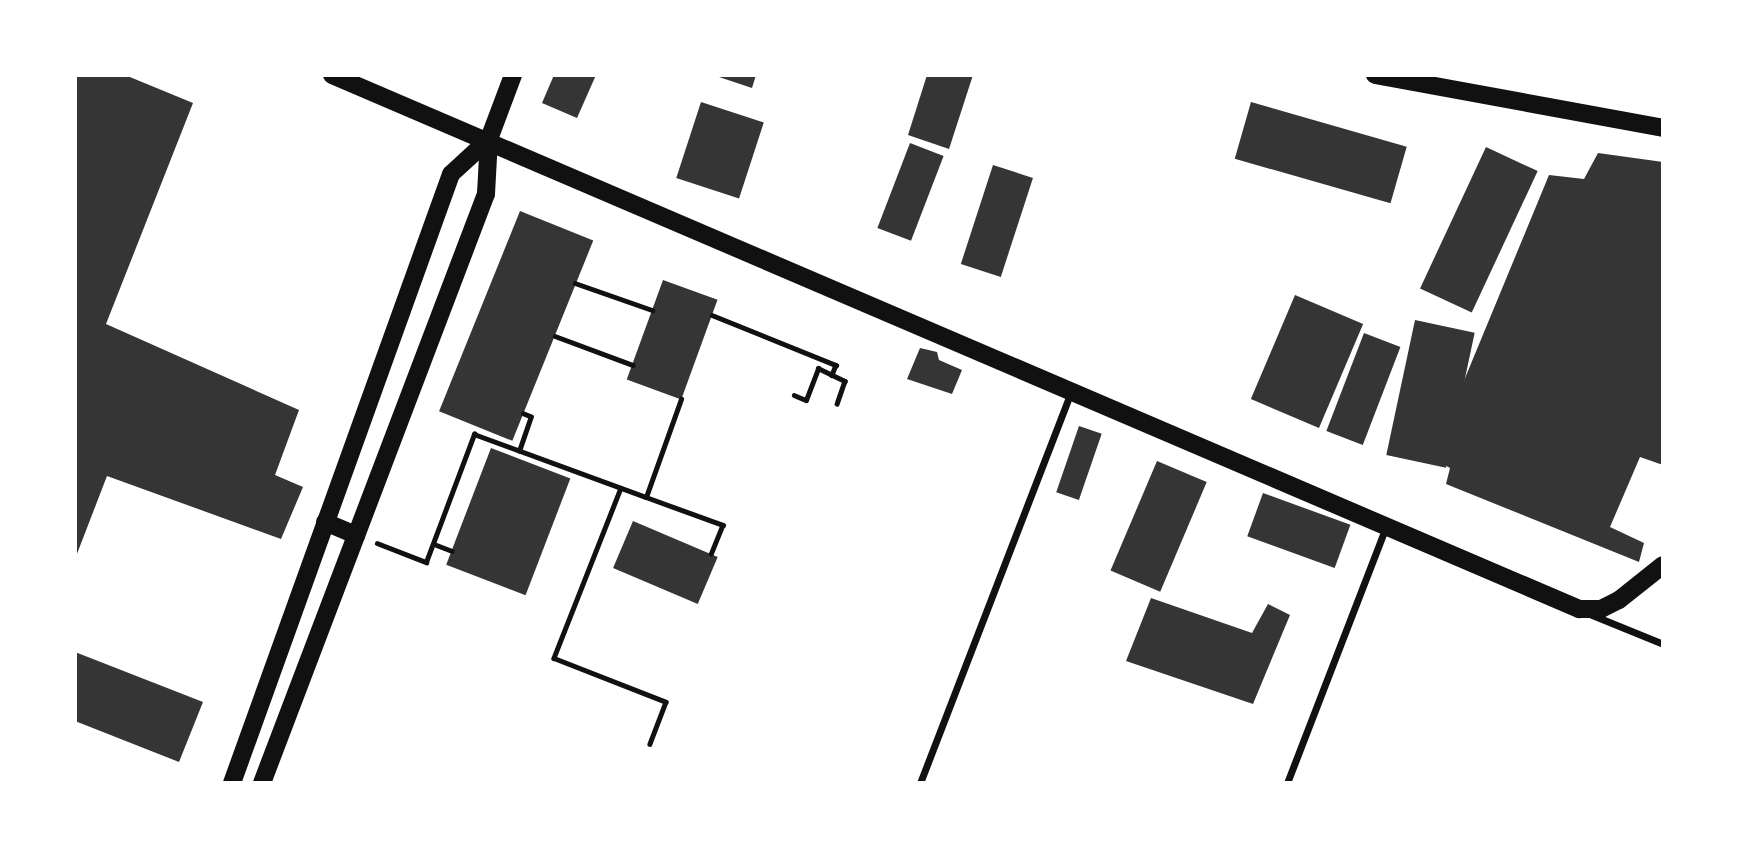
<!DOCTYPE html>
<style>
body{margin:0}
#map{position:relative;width:1738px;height:858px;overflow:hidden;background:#fff;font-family:"Work Sans",sans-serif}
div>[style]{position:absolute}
.building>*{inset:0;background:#353535;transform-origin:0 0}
.path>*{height:4.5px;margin:-2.25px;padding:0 2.25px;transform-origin:2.25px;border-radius:2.25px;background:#111}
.minor>*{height:7px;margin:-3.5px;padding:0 3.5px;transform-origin:3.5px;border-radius:3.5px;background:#111}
.primary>*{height:18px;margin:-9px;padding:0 9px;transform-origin:9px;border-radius:9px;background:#111}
span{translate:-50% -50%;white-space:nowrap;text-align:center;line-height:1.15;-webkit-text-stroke:7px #fff;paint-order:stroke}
.frame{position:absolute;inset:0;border:77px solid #fff;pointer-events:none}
</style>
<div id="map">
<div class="building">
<i style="clip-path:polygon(75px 75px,125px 75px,193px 103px,106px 324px,299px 410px,275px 475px,303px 487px,281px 539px,107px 476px,75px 559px)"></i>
<i style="clip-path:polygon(554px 75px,596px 75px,577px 118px,542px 103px)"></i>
<i style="clip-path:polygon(713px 75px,756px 75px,752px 88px)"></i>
<i style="clip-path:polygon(927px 75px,973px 75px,949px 149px,908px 135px)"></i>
<i style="left:701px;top:102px;width:66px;height:80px;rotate:18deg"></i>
<i style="left:1251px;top:102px;width:162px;height:59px;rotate:16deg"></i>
<i style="left:910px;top:143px;width:36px;height:91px;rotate:21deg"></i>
<i style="left:1486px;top:147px;width:57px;height:156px;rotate:25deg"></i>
<i style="clip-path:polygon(1598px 153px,1663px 162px,1663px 465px,1640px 457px,1610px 527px,1644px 543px,1639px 562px,1446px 484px,1450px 468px,1432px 458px,1549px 175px,1584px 179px)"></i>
<i style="left:993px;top:165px;width:42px;height:104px;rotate:18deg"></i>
<i style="left:520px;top:211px;width:79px;height:216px;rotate:22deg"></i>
<i style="left:663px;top:280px;width:58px;height:106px;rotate:20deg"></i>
<i style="left:1295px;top:295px;width:74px;height:113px;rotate:23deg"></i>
<i style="left:1415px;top:320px;width:61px;height:138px;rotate:12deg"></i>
<i style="left:1364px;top:333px;width:39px;height:105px;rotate:21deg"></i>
<i style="clip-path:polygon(920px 348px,937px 352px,939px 360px,962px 370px,952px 394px,907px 379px)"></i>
<i style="left:1079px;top:426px;width:24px;height:70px;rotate:19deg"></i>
<i style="left:491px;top:448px;width:85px;height:125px;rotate:21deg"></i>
<i style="left:1157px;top:461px;width:54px;height:119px;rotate:23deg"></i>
<i style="left:1263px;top:493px;width:93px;height:46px;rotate:20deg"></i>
<i style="left:633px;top:521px;width:92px;height:51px;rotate:23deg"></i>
<i style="clip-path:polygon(1151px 598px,1252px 633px,1268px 604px,1290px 615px,1253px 704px,1126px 661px)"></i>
<i style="clip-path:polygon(75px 652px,203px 702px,179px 762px,75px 721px)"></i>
</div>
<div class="path">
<i style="left:575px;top:283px;width:82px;rotate:19.3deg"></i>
<i style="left:712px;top:315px;width:134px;rotate:22deg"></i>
<i style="left:836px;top:365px;width:11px;rotate:112deg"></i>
<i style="left:555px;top:336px;width:83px;rotate:20.4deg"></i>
<i style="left:794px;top:395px;width:13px;rotate:23deg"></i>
<i style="left:806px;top:400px;width:34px;rotate:-69deg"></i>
<i style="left:818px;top:368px;width:30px;rotate:26deg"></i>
<i style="left:845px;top:381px;width:24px;rotate:109deg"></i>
<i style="left:519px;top:451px;width:36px;rotate:-71deg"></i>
<i style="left:531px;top:417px;width:8px;rotate:-157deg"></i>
<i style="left:621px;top:488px;width:183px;rotate:111.5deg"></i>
<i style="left:554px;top:658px;width:120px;rotate:21.4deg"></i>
<i style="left:666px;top:702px;width:45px;rotate:110.9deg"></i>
<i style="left:646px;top:497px;width:82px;rotate:20deg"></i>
<i style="left:723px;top:525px;width:31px;rotate:112deg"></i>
<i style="left:377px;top:543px;width:53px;rotate:21.2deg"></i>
<i style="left:426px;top:562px;width:137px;rotate:-69.4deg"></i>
<i style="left:474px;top:434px;width:183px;rotate:20.1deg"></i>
<i style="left:646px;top:497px;width:104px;rotate:-70.3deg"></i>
<i style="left:434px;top:544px;width:19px;rotate:21deg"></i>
</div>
<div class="minor">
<i style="left:1592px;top:615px;width:77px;rotate:22.2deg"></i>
<i style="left:920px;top:783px;width:420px;rotate:-68.9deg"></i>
<i style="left:1287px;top:783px;width:275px;rotate:-68.9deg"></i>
</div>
<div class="primary">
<i style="left:332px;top:75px;width:1357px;rotate:23.18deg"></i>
<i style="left:1579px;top:609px;width:22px"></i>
<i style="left:1601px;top:609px;width:20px;rotate:-27deg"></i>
<i style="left:1619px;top:600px;width:56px;rotate:-38.5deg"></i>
<i style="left:1375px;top:75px;width:293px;rotate:10.4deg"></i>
<i style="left:325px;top:522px;width:34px;rotate:23deg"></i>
<i style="left:232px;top:783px;width:647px;rotate:-70.22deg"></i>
<i style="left:451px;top:174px;width:52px;rotate:-42.6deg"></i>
<i style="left:262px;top:783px;width:630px;rotate:-69.18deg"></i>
<i style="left:486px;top:194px;width:55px;rotate:-86.9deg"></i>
<i style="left:489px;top:139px;width:68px;rotate:-69.4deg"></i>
</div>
<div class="frame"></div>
</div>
